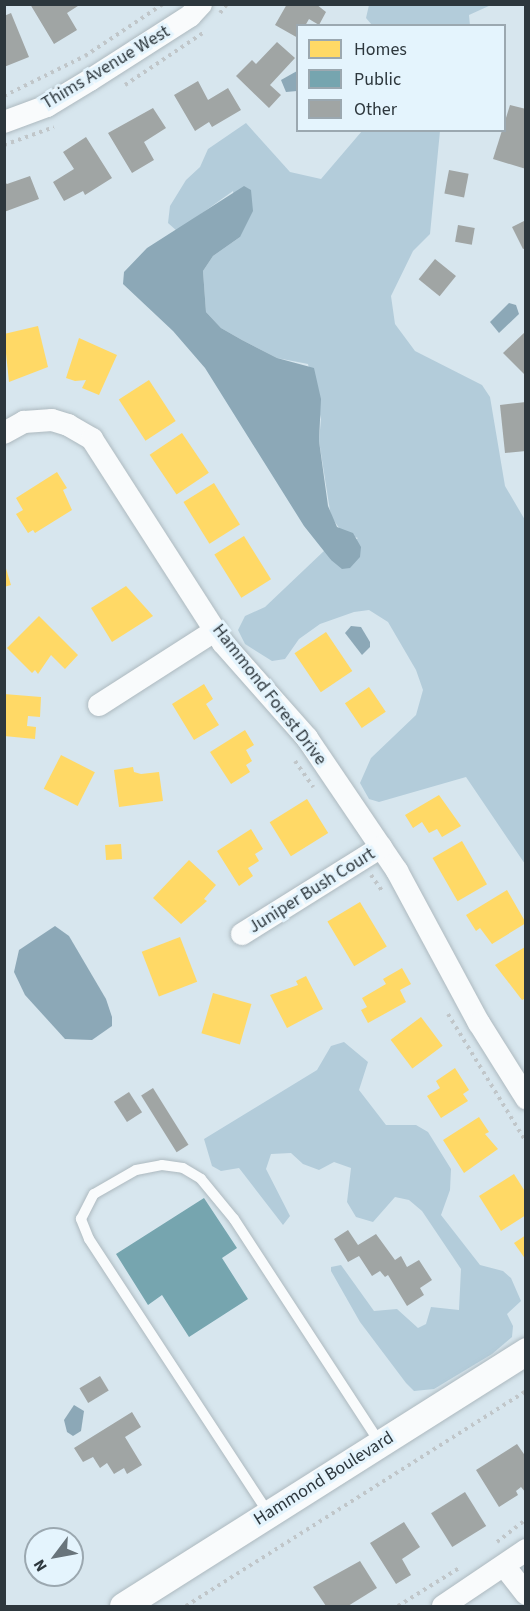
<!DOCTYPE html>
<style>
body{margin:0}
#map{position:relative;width:530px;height:1611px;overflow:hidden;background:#d7e6ee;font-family:"Source Sans 3",sans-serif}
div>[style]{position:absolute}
.forest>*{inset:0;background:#b3ccda}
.water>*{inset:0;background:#8ca8b7}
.homes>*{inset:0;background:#ffd966;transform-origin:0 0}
.public>*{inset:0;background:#76a5af}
.building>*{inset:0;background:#a0a5a4;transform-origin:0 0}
.path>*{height:4px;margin-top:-2px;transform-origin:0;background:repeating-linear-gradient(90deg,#c0c6c9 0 3px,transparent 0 7.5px)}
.roads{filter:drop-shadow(0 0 2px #adb9bf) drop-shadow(0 0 2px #adb9bf)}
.service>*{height:10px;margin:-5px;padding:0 5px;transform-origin:5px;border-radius:5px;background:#f9fbfc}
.minor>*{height:22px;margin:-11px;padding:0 11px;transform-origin:11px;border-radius:11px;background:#f9fbfc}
.tertiary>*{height:27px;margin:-13.5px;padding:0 13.5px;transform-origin:13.5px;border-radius:13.5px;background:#f9fbfc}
span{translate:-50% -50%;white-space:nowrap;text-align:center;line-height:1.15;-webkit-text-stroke:6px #e4f4fd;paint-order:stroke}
.street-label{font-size:18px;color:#2d373d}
.frame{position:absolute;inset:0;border:6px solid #2d373d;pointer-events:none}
.legend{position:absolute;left:296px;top:24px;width:210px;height:108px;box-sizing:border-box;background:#e4f4fd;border:2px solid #9ba8b0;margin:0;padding:8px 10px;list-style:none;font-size:18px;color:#2d373d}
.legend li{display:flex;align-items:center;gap:12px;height:30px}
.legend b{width:30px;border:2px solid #9ba8b0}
.north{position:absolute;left:24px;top:1527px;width:60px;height:60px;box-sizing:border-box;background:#e4f4fd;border:2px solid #9ba8b0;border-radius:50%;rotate:238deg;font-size:16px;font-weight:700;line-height:24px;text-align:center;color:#2d373d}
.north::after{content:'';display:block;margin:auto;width:21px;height:27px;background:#68747b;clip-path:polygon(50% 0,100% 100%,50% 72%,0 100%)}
</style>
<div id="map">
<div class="forest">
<i style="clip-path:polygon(369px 5px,369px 4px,491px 5px,469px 15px,470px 26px,372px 25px,366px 18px)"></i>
<i style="clip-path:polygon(246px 123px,290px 172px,321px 179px,362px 131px,440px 131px,430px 234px,413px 251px,391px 296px,395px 324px,415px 351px,482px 385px,490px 397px,505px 486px,525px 520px,525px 864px,466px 777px,379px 802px,369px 799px,360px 783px,371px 758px,416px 715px,423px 690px,416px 670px,388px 622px,369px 610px,354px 612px,320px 624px,299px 639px,285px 659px,272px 661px,245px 644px,238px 630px,245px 616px,265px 607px,325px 550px,331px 560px,358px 538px,343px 533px,331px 517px,319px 441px,321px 419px,308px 364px,277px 358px,242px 340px,221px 328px,206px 312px,203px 271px,213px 256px,240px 237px,233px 191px,177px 231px,168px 223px,170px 206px,186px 180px,200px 167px,208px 149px)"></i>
<i style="clip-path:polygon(344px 1042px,368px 1062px,359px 1090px,386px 1125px,416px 1125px,428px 1132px,451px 1169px,450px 1190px,441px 1215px,480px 1265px,503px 1271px,511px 1278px,521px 1301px,507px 1314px,513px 1326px,512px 1337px,492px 1354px,434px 1389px,414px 1391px,406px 1383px,360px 1322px,331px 1271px,331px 1267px,341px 1265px,374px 1311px,397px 1309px,418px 1328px,426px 1324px,431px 1307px,459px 1310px,461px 1269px,422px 1211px,409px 1200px,395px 1197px,373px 1222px,356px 1217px,347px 1202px,351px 1168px,334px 1162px,319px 1170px,303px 1164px,291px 1153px,271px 1154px,266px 1169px,290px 1216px,283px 1225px,239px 1168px,221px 1171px,212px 1166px,204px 1139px,317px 1070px,331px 1046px)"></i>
</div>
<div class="water">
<i style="clip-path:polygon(297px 71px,297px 91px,286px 92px,281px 80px)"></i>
<i style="clip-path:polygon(244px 186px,251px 190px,253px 211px,240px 237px,213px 256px,203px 271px,206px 312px,221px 328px,242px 340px,277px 358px,314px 368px,321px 399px,319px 441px,328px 506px,337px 527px,353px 533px,361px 547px,360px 557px,350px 568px,342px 569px,331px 560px,304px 526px,205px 368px,173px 331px,123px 284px,124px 272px,147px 248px)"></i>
<i style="clip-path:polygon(509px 303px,516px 305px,519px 314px,499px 333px,490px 322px)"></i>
<i style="clip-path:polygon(351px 626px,361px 627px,370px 642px,370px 647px,362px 655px,345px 633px)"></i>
<i style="clip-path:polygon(55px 926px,69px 936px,106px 999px,112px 1017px,112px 1026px,92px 1040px,65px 1039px,25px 995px,14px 972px,19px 950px)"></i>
<i style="clip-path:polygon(74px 1405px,84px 1411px,81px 1431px,73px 1436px,67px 1432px,64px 1420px)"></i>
</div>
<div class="homes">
<i style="clip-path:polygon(38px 326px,48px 367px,9px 382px,4px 334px)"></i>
<i style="clip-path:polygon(79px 338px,117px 355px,99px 395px,82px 388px,86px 380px,75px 381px,66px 378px)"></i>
<i style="left:149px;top:380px;width:49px;height:36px;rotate:57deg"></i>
<i style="left:182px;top:433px;width:48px;height:39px;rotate:56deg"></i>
<i style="clip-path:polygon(57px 472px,67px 488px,63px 490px,72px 510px,35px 533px,33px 530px,28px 533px,16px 514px,23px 510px,16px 498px)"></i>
<i style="left:214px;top:483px;width:49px;height:36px;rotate:58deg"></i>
<i style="left:244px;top:536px;width:51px;height:35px;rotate:58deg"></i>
<i style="clip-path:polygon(4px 562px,11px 585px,4px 587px)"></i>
<i style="clip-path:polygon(126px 586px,153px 616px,112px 642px,91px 608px)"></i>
<i style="clip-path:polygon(39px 616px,78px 655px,65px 669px,51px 655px,38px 674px,35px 670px,32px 673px,7px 648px)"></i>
<i style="left:326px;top:632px;width:47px;height:38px;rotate:56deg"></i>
<i style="clip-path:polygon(204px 684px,213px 699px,206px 704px,219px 725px,194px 740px,172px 704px)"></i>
<i style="left:369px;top:687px;width:30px;height:29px;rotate:56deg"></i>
<i style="clip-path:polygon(4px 694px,41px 697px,40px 717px,28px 716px,27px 726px,36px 727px,35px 739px,4px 736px)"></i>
<i style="clip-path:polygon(245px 730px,254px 745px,246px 750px,252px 761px,246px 765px,250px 772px,231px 784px,210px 752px)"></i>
<i style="left:61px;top:755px;width:38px;height:38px;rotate:27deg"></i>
<i style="clip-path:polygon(133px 767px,134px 772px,141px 774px,159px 772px,163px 801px,119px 807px,114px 770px)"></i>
<i style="clip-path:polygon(439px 795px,461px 826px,442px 837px,437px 829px,429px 833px,422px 822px,413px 828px,405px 815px)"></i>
<i style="left:307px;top:799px;width:40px;height:44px;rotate:58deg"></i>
<i style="clip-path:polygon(251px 829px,263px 849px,255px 854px,259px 861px,248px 868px,253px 876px,239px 886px,217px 851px)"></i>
<i style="left:462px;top:841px;width:50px;height:34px;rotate:60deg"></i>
<i style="left:121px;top:844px;width:15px;height:16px;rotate:86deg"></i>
<i style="clip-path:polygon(189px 860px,216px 885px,204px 899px,207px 901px,181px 924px,153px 898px)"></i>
<i style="clip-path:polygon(507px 890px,526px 923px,492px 944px,480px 928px,476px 931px,466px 915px)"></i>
<i style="left:360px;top:902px;width:52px;height:38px;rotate:59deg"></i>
<i style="left:180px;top:937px;width:48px;height:41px;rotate:69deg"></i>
<i style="clip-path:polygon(525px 947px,526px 998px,522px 1000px,495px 965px)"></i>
<i style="clip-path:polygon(402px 968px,411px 984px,400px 990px,406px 1002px,368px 1023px,361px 1010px,367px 1007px,362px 998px,386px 984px,383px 979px)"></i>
<i style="clip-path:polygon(306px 976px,323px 1009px,287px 1028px,270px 995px,298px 985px,296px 981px)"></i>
<i style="left:213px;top:993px;width:40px;height:42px;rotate:16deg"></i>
<i style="left:421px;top:1017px;width:36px;height:38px;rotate:53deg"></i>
<i style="clip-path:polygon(455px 1068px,469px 1090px,463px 1094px,468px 1101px,441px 1118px,427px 1096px,440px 1088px,436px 1081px)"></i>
<i style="clip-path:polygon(479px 1117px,489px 1132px,485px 1134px,498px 1149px,464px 1173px,443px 1140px)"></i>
<i style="clip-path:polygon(514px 1174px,526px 1193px,526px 1215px,501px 1231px,479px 1196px)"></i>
<i style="clip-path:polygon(526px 1235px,526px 1260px,514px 1243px)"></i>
</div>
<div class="public">
<i style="clip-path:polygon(204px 1198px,237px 1248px,222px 1258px,248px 1299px,189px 1337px,162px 1295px,148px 1305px,116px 1254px)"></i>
</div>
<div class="building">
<i style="clip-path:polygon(30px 4px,81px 4px,67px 13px,77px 30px,54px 44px)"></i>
<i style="clip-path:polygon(287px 4px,316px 4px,326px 12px,319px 25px,309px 19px,305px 26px,298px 26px,298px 38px,275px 25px)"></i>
<i style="clip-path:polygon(11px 13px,29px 57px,4px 67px,4px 16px)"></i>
<i style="clip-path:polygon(277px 42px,295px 58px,270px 85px,281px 95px,269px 108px,236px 76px,252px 60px,256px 64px)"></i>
<i style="clip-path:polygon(198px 81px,208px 100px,228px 88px,241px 110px,212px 127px,209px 122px,195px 131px,174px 95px)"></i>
<i style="clip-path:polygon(510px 105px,526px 109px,526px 169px,493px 159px)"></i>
<i style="clip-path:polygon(153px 108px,166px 128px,144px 142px,154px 160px,132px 173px,108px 133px)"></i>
<i style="clip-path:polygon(86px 137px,112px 178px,85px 195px,83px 191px,64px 201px,53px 182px,74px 169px,63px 152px)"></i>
<i style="left:449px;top:170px;width:20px;height:24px;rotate:11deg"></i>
<i style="clip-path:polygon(30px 176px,39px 199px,4px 212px,4px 182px,7px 184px)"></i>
<i style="clip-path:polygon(526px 220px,526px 248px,523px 249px,512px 227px)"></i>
<i style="left:458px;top:225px;width:17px;height:17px;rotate:10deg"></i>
<i style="left:435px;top:259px;width:27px;height:26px;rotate:39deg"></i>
<i style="clip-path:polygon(526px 331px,526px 376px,503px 353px)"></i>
<i style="clip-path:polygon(526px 402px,526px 451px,505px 453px,500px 405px)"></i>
<i style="left:153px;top:1088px;width:67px;height:14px;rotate:58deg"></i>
<i style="left:129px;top:1092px;width:24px;height:18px;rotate:57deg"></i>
<i style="clip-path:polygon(348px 1230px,358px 1245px,376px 1234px,395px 1260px,401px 1256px,407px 1267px,419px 1260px,432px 1280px,420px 1288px,424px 1295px,407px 1306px,388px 1275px,385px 1277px,380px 1271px,372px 1276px,359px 1256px,348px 1262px,334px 1239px)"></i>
<i style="left:100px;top:1376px;width:17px;height:24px;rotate:59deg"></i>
<i style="clip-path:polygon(132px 1412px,141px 1427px,125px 1437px,142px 1465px,127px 1474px,124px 1468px,114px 1474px,107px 1463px,100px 1468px,93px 1457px,83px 1462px,74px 1448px)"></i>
<i style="clip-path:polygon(517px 1444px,526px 1457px,526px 1493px,521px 1487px,516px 1491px,518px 1495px,499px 1507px,476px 1470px)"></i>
<i style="left:465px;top:1492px;width:40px;height:40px;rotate:58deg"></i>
<i style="clip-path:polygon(404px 1522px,420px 1547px,402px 1559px,411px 1575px,396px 1584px,370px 1543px)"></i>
<i style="clip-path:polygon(360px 1561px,377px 1588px,348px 1606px,326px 1606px,313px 1587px)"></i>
</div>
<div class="path">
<i style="left:220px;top:13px;width:11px;rotate:-52deg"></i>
<i style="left:125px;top:85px;width:97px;rotate:-33.7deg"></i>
<i style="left:4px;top:96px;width:90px;rotate:-26.3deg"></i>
<i style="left:85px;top:56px;width:94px;rotate:-33.7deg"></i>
<i style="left:4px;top:145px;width:53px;rotate:-19.8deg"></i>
<i style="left:295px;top:761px;width:32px;rotate:55deg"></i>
<i style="left:371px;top:875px;width:19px;rotate:55deg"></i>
<i style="left:448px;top:1014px;width:150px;rotate:58.6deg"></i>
<i style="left:497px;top:1542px;width:37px;rotate:-38deg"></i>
<i style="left:186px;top:1606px;width:402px;rotate:-32.3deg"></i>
<i style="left:398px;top:1606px;width:74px;rotate:-31.8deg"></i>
</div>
<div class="roads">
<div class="service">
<i style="left:269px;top:1514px;width:329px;rotate:-123.2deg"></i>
<i style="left:89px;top:1239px;width:22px;rotate:-112deg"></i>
<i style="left:81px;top:1219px;width:28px;rotate:-63deg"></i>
<i style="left:94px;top:1194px;width:48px;rotate:-29.7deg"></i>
<i style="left:136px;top:1170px;width:26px;rotate:-11deg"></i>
<i style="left:162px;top:1165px;width:21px;rotate:8deg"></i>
<i style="left:183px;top:1168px;width:21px;rotate:31deg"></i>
<i style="left:201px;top:1179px;width:52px;rotate:50.5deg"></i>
<i style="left:234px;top:1219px;width:267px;rotate:56.9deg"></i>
</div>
<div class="minor">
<i style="left:4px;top:122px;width:46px;rotate:-20.4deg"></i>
<i style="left:47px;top:106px;width:50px;rotate:-31.2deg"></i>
<i style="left:90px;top:80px;width:119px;rotate:-32.6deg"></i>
<i style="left:190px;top:16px;width:16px;rotate:-47deg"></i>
<i style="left:4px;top:433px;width:23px;rotate:-29deg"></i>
<i style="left:24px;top:422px;width:28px;rotate:-4deg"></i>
<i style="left:52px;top:420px;width:17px;rotate:17deg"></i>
<i style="left:68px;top:425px;width:28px;rotate:30deg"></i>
<i style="left:92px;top:439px;width:242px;rotate:57.3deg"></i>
<i style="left:223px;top:643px;width:127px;rotate:48.5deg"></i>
<i style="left:307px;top:738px;width:161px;rotate:55.9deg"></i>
<i style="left:397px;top:871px;width:173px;rotate:61.7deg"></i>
<i style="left:479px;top:1023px;width:89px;rotate:57.9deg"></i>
<i style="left:99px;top:705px;width:139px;rotate:-32.7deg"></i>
<i style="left:242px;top:934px;width:164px;rotate:-32deg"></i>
<i style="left:505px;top:1567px;width:34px;rotate:52deg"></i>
<i style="left:443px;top:1606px;width:100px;rotate:-34deg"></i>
</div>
<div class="tertiary">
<i style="left:123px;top:1606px;width:477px;rotate:-32.3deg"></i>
</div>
</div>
<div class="street-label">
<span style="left:106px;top:68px;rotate:-31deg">Thims Avenue West</span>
<span style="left:269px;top:695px;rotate:52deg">Hammond Forest Drive</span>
<span style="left:312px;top:891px;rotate:-32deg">Juniper Bush Court</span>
<span style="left:324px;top:1479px;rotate:-32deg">Hammond Boulevard</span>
</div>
<div class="frame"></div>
<ul class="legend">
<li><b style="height:16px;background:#ffd966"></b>Homes</li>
<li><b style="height:16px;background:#76a5af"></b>Public</li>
<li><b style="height:16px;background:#a0a5a4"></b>Other</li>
</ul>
<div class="north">N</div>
</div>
